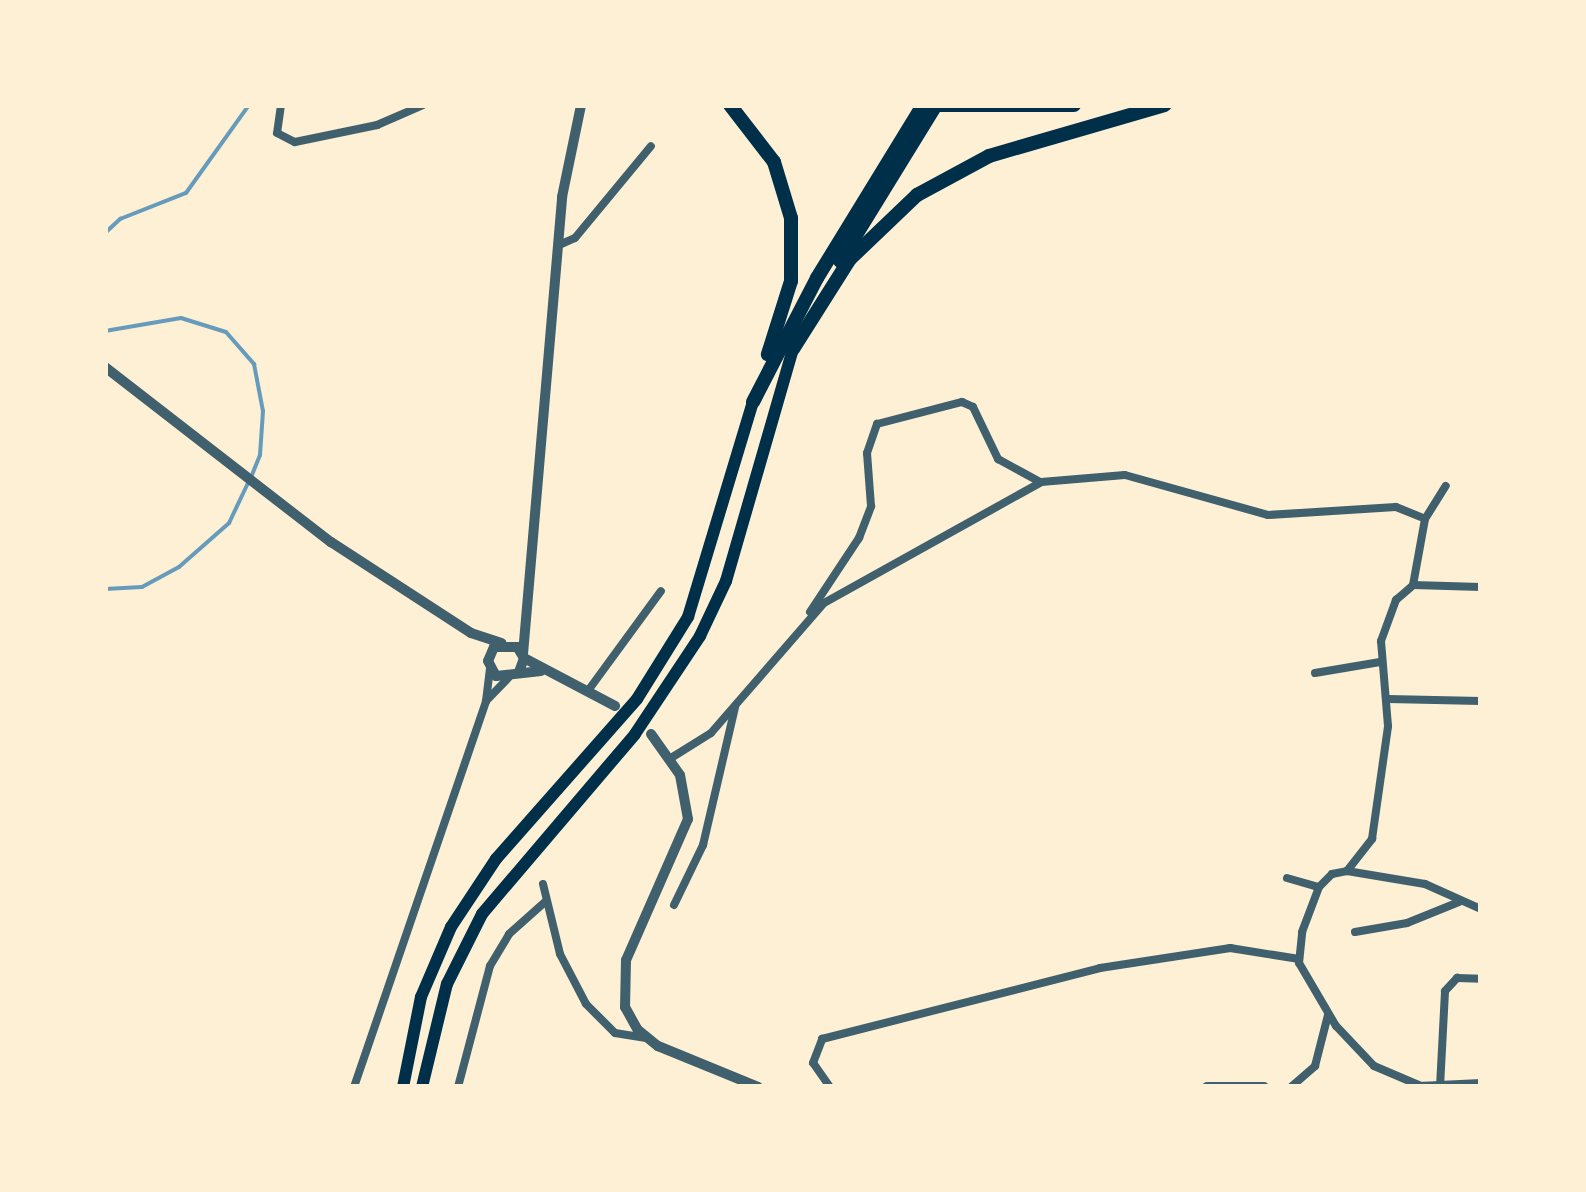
<!DOCTYPE html>
<style>
body{margin:0}
#map{position:relative;width:1586px;height:1192px;overflow:hidden;background:#fdf0d5;font-family:"Fira Sans",sans-serif}
div>[style]{position:absolute}
.stream>*{height:4px;margin:-2px;padding:0 2px;transform-origin:2px;border-radius:2px;background:#669bbc}
.minor>*{height:8px;margin:-4px;padding:0 4px;transform-origin:4px;border-radius:4px;background:#3f606c}
.tertiary>*{height:10px;margin:-5px;padding:0 5px;transform-origin:5px;border-radius:5px;background:#3f606c}
.trunk>*{height:12px;margin:-6px;padding:0 6px;transform-origin:6px;border-radius:6px;background:#003049}
.motorway>*{height:14px;margin:-7px;padding:0 7px;transform-origin:7px;border-radius:7px;background:#003049}
span{translate:-50% -50%;white-space:nowrap;text-align:center;line-height:1.15;-webkit-text-stroke:8px #fdf0d5;paint-order:stroke}
.frame{position:absolute;inset:0;border:108px solid #fdf0d5;pointer-events:none}
</style>
<div id="map">
<div class="stream">
<i style="left:105px;top:233px;width:21px;rotate:-43deg"></i>
<i style="left:120px;top:219px;width:71px;rotate:-21.5deg"></i>
<i style="left:186px;top:193px;width:108px;rotate:-54.4deg"></i>
<i style="left:105px;top:331px;width:77px;rotate:-9.7deg"></i>
<i style="left:181px;top:318px;width:47px;rotate:17.3deg"></i>
<i style="left:226px;top:332px;width:43px;rotate:48.8deg"></i>
<i style="left:254px;top:364px;width:48px;rotate:79.2deg"></i>
<i style="left:263px;top:411px;width:44px;rotate:93.9deg"></i>
<i style="left:260px;top:455px;width:22px;rotate:112deg"></i>
<i style="left:105px;top:589px;width:37px;rotate:-3deg"></i>
<i style="left:142px;top:587px;width:42px;rotate:-28.4deg"></i>
<i style="left:179px;top:567px;width:67px;rotate:-41.3deg"></i>
<i style="left:229px;top:523px;width:44px;rotate:-64.6deg"></i>
</div>
<div class="minor">
<i style="left:281px;top:105px;width:28px;rotate:98deg"></i>
<i style="left:277px;top:133px;width:20px;rotate:27deg"></i>
<i style="left:295px;top:142px;width:84px;rotate:-11.7deg"></i>
<i style="left:377px;top:125px;width:50px;rotate:-23.5deg"></i>
<i style="left:559px;top:245px;width:17px;rotate:-24deg"></i>
<i style="left:575px;top:238px;width:119px;rotate:-50.4deg"></i>
<i style="left:1425px;top:519px;width:39px;rotate:-58deg"></i>
<i style="left:810px;top:612px;width:89px;rotate:-56.5deg"></i>
<i style="left:859px;top:538px;width:34px;rotate:-69deg"></i>
<i style="left:871px;top:506px;width:53px;rotate:-94.3deg"></i>
<i style="left:867px;top:453px;width:31px;rotate:-71deg"></i>
<i style="left:877px;top:424px;width:88px;rotate:-14.5deg"></i>
<i style="left:962px;top:402px;width:12px;rotate:24deg"></i>
<i style="left:973px;top:407px;width:58px;rotate:64.3deg"></i>
<i style="left:998px;top:459px;width:48px;rotate:28.7deg"></i>
<i style="left:1315px;top:673px;width:66px;rotate:-9.6deg"></i>
<i style="left:590px;top:688px;width:120px;rotate:-53.8deg"></i>
<i style="left:1388px;top:699px;width:93px;rotate:1.2deg"></i>
<i style="left:486px;top:701px;width:32px;rotate:-46deg"></i>
<i style="left:671px;top:758px;width:47px;rotate:-32deg"></i>
<i style="left:711px;top:733px;width:172px;rotate:-49deg"></i>
<i style="left:824px;top:603px;width:248px;rotate:-29.1deg"></i>
<i style="left:1041px;top:482px;width:84px;rotate:-4.8deg"></i>
<i style="left:1125px;top:475px;width:148px;rotate:15.6deg"></i>
<i style="left:1268px;top:515px;width:128px;rotate:-3.6deg"></i>
<i style="left:1396px;top:507px;width:31px;rotate:22deg"></i>
<i style="left:1425px;top:519px;width:67px;rotate:100.3deg"></i>
<i style="left:1347px;top:871px;width:79px;rotate:9.5deg"></i>
<i style="left:1425px;top:884px;width:61px;rotate:24.1deg"></i>
<i style="left:1287px;top:878px;width:33px;rotate:16deg"></i>
<i style="left:543px;top:884px;width:72px;rotate:76.3deg"></i>
<i style="left:560px;top:954px;width:56px;rotate:62.5deg"></i>
<i style="left:586px;top:1004px;width:41px;rotate:45deg"></i>
<i style="left:615px;top:1033px;width:30px;rotate:9deg"></i>
<i style="left:674px;top:905px;width:67px;rotate:-64.2deg"></i>
<i style="left:703px;top:845px;width:142px;rotate:-76.9deg"></i>
<i style="left:1355px;top:932px;width:53px;rotate:-9.8deg"></i>
<i style="left:1407px;top:923px;width:56px;rotate:-22deg"></i>
<i style="left:1421px;top:1086px;width:51px;rotate:-156.9deg"></i>
<i style="left:1374px;top:1066px;width:55px;rotate:-133.5deg"></i>
<i style="left:1336px;top:1026px;width:73px;rotate:-120.4deg"></i>
<i style="left:1299px;top:963px;width:31px;rotate:-84deg"></i>
<i style="left:1302px;top:932px;width:48px;rotate:-69.3deg"></i>
<i style="left:1319px;top:887px;width:18px;rotate:-45deg"></i>
<i style="left:1332px;top:874px;width:15px;rotate:-11deg"></i>
<i style="left:1347px;top:871px;width:41px;rotate:-52deg"></i>
<i style="left:1372px;top:839px;width:114px;rotate:-81.9deg"></i>
<i style="left:1388px;top:726px;width:85px;rotate:-94.7deg"></i>
<i style="left:1381px;top:641px;width:44px;rotate:-69.9deg"></i>
<i style="left:1396px;top:600px;width:23px;rotate:-41deg"></i>
<i style="left:1413px;top:585px;width:68px;rotate:1.7deg"></i>
<i style="left:354px;top:1087px;width:408px;rotate:-71.1deg"></i>
<i style="left:486px;top:701px;width:33px;rotate:-83deg"></i>
<i style="left:458px;top:1087px;width:125px;rotate:-75.2deg"></i>
<i style="left:490px;top:966px;width:37px;rotate:-59deg"></i>
<i style="left:509px;top:934px;width:50px;rotate:-41.7deg"></i>
<i style="left:830px;top:1087px;width:29px;rotate:-125deg"></i>
<i style="left:813px;top:1063px;width:26px;rotate:-69deg"></i>
<i style="left:822px;top:1039px;width:287px;rotate:-14.3deg"></i>
<i style="left:1100px;top:968px;width:132px;rotate:-8.7deg"></i>
<i style="left:1230px;top:948px;width:70px;rotate:9.1deg"></i>
<i style="left:1291px;top:1087px;width:32px;rotate:-41deg"></i>
<i style="left:1315px;top:1066px;width:53px;rotate:-75.7deg"></i>
<i style="left:1440px;top:1087px;width:96px;rotate:-87deg"></i>
<i style="left:1445px;top:991px;width:18px;rotate:-47deg"></i>
<i style="left:1457px;top:978px;width:24px;rotate:2deg"></i>
</div>
<div class="tertiary">
<i style="left:105px;top:367px;width:286px;rotate:37.8deg"></i>
<i style="left:331px;top:542px;width:167px;rotate:33deg"></i>
<i style="left:471px;top:633px;width:32px;rotate:18deg"></i>
<i style="left:523px;top:654px;width:459px;rotate:-85.1deg"></i>
<i style="left:562px;top:197px;width:94px;rotate:-78.3deg"></i>
<i style="left:524px;top:658px;width:103px;rotate:27.8deg"></i>
<i style="left:519px;top:672px;width:15px;rotate:-70deg"></i>
<i style="left:524px;top:658px;width:13px;rotate:-122deg"></i>
<i style="left:517px;top:647px;width:23px;rotate:180deg"></i>
<i style="left:494px;top:647px;width:15px;rotate:113deg"></i>
<i style="left:488px;top:661px;width:17px;rotate:62deg"></i>
<i style="left:496px;top:676px;width:45px;rotate:-6.3deg"></i>
<i style="left:651px;top:734px;width:50px;rotate:54.7deg"></i>
<i style="left:680px;top:775px;width:45px;rotate:79.7deg"></i>
<i style="left:688px;top:819px;width:154px;rotate:113.7deg"></i>
<i style="left:626px;top:960px;width:47px;rotate:91.2deg"></i>
<i style="left:625px;top:1007px;width:26px;rotate:61deg"></i>
<i style="left:638px;top:1030px;width:26px;rotate:39deg"></i>
<i style="left:658px;top:1046px;width:108px;rotate:22.3deg"></i>
<i style="left:1207px;top:1087px;width:57px"></i>
<i style="left:1419px;top:1087px;width:62px;rotate:-2.8deg"></i>
</div>
<div class="trunk">
<i style="left:403px;top:1087px;width:92px;rotate:-78.7deg"></i>
<i style="left:421px;top:997px;width:76px;rotate:-66.8deg"></i>
<i style="left:451px;top:927px;width:82px;rotate:-56.5deg"></i>
<i style="left:496px;top:859px;width:213px;rotate:-48.6deg"></i>
<i style="left:637px;top:699px;width:97px;rotate:-58.1deg"></i>
<i style="left:688px;top:617px;width:225px;rotate:-73.2deg"></i>
<i style="left:422px;top:1087px;width:106px;rotate:-76.4deg"></i>
<i style="left:447px;top:984px;width:78px;rotate:-63.4deg"></i>
<i style="left:482px;top:914px;width:236px;rotate:-49.6deg"></i>
<i style="left:635px;top:734px;width:118px;rotate:-56.4deg"></i>
<i style="left:700px;top:636px;width:61px;rotate:-64.7deg"></i>
<i style="left:726px;top:581px;width:241px;rotate:-73.9deg"></i>
</div>
<div class="motorway">
<i style="left:730px;top:105px;width:72px;rotate:52.3deg"></i>
<i style="left:774px;top:162px;width:59px;rotate:73.1deg"></i>
<i style="left:791px;top:218px;width:63px;rotate:90deg"></i>
<i style="left:791px;top:281px;width:77px;rotate:107.5deg"></i>
<i style="left:930px;top:105px;width:144px"></i>
<i style="left:840px;top:261px;width:183px;rotate:-58.4deg"></i>
<i style="left:793px;top:349px;width:107px;rotate:-57.7deg"></i>
<i style="left:850px;top:259px;width:93px;rotate:-43.7deg"></i>
<i style="left:917px;top:195px;width:82px;rotate:-28.4deg"></i>
<i style="left:989px;top:156px;width:183px;rotate:-16.2deg"></i>
<i style="left:753px;top:402px;width:140px;rotate:-62.7deg"></i>
<i style="left:817px;top:278px;width:203px;rotate:-58.5deg"></i>
</div>
<div class="frame"></div>
</div>
